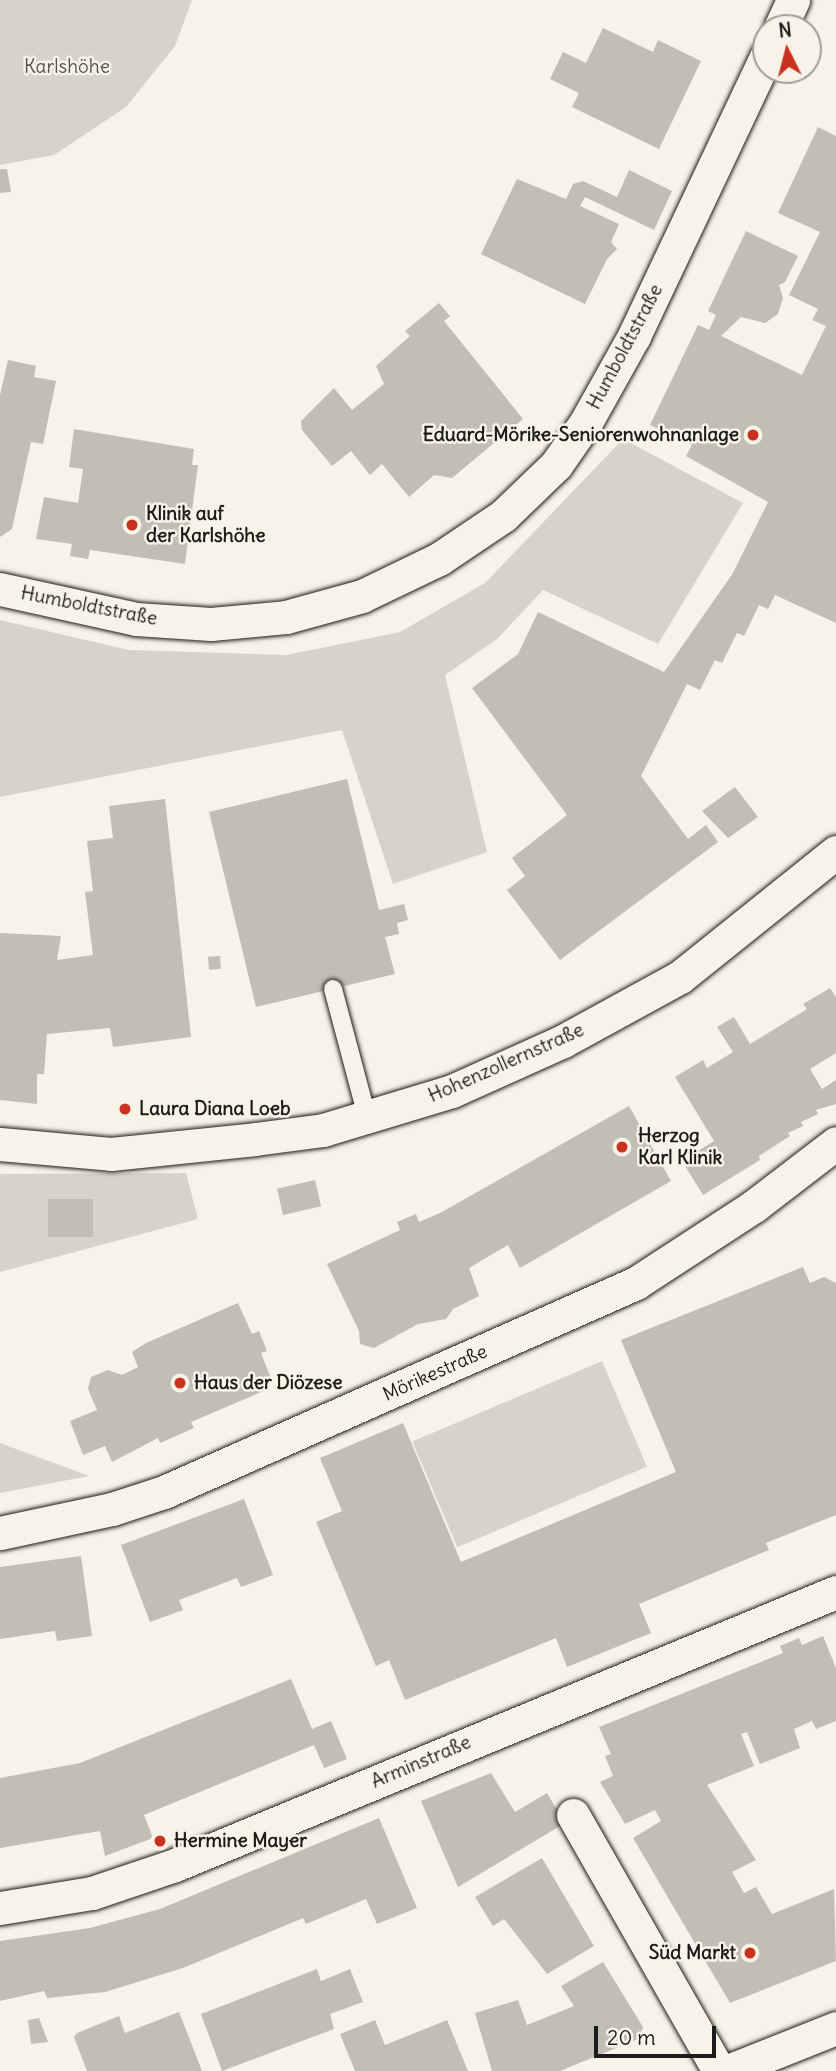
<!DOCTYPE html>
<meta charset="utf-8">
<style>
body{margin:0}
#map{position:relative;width:836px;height:2071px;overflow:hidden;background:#f7f3e8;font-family:Delius,sans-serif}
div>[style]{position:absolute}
.green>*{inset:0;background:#d7d3cb;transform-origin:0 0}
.building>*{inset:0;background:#c0beb5;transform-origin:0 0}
.roads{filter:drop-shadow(0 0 2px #1c1c1c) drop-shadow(0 0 2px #1c1c1c)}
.service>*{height:18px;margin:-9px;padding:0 9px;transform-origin:9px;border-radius:9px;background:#f7f3e8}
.minor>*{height:33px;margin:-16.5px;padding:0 16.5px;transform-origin:16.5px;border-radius:16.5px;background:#f7f3e8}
.dots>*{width:19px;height:19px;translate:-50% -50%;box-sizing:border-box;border:4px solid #f7f3e8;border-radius:50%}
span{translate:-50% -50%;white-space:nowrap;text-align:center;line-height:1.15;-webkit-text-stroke:5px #f7f3e8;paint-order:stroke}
.park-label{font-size:19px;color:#545351}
.street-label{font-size:19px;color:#1c1c1c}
.poi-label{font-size:19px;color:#1c1c1c;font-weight:700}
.right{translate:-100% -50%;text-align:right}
.left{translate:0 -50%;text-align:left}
.north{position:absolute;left:752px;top:14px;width:70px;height:70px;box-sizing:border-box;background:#f7f3e8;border:2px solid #9f9d96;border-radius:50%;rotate:354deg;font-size:19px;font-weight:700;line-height:28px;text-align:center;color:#1c1c1c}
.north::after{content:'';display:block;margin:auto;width:24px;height:32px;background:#c8321e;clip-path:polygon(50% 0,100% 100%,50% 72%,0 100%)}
.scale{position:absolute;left:594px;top:2026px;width:122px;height:32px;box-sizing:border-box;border:4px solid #1c1c1c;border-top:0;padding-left:9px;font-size:21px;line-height:24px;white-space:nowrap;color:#1c1c1c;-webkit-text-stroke:5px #f7f3e8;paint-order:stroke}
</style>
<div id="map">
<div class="green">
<i style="clip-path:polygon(0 0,192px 0,175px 46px,126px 107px,54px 155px,0 165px)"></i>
<i style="clip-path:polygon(623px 439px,743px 503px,658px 644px,543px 590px,497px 639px,445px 675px,487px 852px,393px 884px,342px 730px,0 797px,0 620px,129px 650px,286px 655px,400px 632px,485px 583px)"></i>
<i style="clip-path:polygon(186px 1173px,198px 1219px,0 1272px,0 1174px)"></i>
<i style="left:602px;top:1361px;width:115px;height:206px;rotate:67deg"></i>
<i style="clip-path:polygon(0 1443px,89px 1476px,0 1493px)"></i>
</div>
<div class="building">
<i style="clip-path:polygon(603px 28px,653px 52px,658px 40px,701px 61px,659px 149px,572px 107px,579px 93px,550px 79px,563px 52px,586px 63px)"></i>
<i style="clip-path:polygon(818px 127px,836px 136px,836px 623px,775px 595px,768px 609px,759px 605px,744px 636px,737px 633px,722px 663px,715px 660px,700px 690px,687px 684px,641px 776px,688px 839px,706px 825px,718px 842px,560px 960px,507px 890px,525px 876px,512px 858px,567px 815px,472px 688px,518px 654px,538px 612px,664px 672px,733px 573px,768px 502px,686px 456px,692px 445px,650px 425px,698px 325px,709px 330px,716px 315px,708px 311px,746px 231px,798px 256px,785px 282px,779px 285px,783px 298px,778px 314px,765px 323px,741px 317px,721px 336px,802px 375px,826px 326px,812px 320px,818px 309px,789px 295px,820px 232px,778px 213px)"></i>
<i style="clip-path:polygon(0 169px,7px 169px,11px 192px,0 193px)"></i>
<i style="clip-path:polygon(629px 170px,672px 191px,654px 230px,585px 197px,580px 206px,619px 224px,611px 242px,617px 249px,607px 259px,585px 304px,481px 254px,517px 179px,566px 199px,573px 184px,583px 181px,617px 197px)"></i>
<i style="clip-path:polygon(439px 303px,450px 316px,444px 321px,523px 419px,452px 478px,434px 475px,409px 497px,382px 464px,370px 475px,351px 451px,332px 466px,302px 430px,301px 421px,334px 388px,352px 410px,384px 384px,376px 366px,410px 336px,405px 331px)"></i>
<i style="clip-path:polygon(8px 360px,36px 366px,34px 377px,56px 381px,43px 444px,31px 442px,12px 529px,0 537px,0 395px)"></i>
<i style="clip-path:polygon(74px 429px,194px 449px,192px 465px,198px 465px,185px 564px,90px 550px,88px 559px,70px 556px,72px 544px,36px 539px,44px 497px,78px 503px,83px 469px,69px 467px)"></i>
<i style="clip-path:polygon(347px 779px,379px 910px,404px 904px,408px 920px,397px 923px,399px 934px,385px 937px,395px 974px,256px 1007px,209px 812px)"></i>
<i style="clip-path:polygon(735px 787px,758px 817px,728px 838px,702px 811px)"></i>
<i style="clip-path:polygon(165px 799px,191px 1037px,113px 1047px,110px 1028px,47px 1034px,44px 1074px,37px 1074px,37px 1104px,0 1100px,0 933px,61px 936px,57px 960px,93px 955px,85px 892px,93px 891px,87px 841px,113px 838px,109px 806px)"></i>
<i style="left:220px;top:956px;width:13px;height:12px;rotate:86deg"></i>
<i style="clip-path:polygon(830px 988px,836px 997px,836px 1053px,810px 1069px,822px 1089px,836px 1080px,836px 1104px,816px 1110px,818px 1114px,801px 1122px,803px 1126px,788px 1133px,790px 1136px,759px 1156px,760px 1160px,703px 1195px,682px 1161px,714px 1141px,675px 1077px,703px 1060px,707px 1068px,733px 1052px,717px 1027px,734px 1017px,750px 1044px,807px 1009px,803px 1004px)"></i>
<i style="clip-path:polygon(629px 1106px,671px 1181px,520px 1268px,508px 1245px,469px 1268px,479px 1296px,453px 1309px,446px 1319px,418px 1324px,374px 1348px,360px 1344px,359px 1331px,327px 1264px,400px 1230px,397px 1222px,416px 1214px,419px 1222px,442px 1212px)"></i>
<i style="left:315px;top:1180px;width:27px;height:39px;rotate:77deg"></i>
<i style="left:48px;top:1199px;width:45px;height:38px"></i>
<i style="clip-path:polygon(803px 1267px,810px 1283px,824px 1277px,836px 1283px,836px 1515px,766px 1543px,769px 1550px,639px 1604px,651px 1633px,567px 1667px,556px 1638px,405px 1700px,389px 1660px,376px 1666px,316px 1522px,342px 1511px,320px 1458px,403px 1423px,461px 1562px,676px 1472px,621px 1340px)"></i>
<i style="clip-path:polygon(238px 1303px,252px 1334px,259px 1331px,267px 1351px,261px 1353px,270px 1376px,266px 1390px,191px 1422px,194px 1428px,160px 1443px,158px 1438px,112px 1462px,105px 1446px,83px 1455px,70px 1421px,97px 1410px,88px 1389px,91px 1377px,108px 1370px,122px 1375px,138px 1367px,132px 1352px,146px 1343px)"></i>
<i style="clip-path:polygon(244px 1499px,273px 1575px,241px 1587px,237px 1578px,179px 1600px,183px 1610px,150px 1622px,121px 1545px)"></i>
<i style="clip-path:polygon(81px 1556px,92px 1636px,57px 1641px,55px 1631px,0 1639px,0 1567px)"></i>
<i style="clip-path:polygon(823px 1636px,836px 1668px,836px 1721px,816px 1729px,812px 1721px,794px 1729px,800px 1748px,760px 1764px,747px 1732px,741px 1734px,754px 1766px,707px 1785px,756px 1860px,732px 1872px,744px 1893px,756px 1887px,772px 1914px,834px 1889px,836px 1961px,730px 2003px,633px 1838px,661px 1821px,655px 1810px,625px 1824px,600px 1782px,613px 1776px,605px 1756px,611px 1754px,599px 1727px,783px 1653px,780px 1646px,799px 1638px,802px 1645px)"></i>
<i style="clip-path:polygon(291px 1679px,312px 1729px,331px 1721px,347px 1759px,324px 1768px,314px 1745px,144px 1815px,153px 1838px,105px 1856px,100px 1831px,0 1848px,0 1778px,80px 1763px)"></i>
<i style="clip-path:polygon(491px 1773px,515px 1812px,547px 1793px,565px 1823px,458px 1887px,421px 1801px)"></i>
<i style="clip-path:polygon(379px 1818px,417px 1908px,377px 1924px,366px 1899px,306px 1924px,303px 1918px,183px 1968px,105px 1992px,47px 1998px,44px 1991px,0 2001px,0 1941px,90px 1928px,160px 1909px)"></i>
<i style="clip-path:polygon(542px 1858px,594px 1946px,547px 1974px,504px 1919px,493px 1926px,475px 1897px)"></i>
<i style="clip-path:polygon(603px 1962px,643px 2027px,638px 2039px,560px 2071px,492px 2071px,475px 2013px,518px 2000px,527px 2025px,574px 2006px,561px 1986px)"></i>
<i style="clip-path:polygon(317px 1969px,321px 1981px,350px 1969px,363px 2002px,330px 2014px,334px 2029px,222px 2071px,201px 2014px)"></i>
<i style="clip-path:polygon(179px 2012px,202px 2071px,87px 2071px,74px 2037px,77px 2033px,119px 2016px,125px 2033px)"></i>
<i style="clip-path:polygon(39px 2018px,48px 2042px,31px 2044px,28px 2020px)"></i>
<i style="clip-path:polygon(375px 2020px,385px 2045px,447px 2020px,468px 2071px,355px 2071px,340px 2034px)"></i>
</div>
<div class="roads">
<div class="service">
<i style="left:333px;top:989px;width:132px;rotate:75.1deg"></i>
</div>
<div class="minor">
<i style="left:780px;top:28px;width:31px;rotate:-65deg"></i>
<i style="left:0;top:589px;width:139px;rotate:12.4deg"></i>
<i style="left:136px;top:619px;width:75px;rotate:3.8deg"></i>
<i style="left:211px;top:624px;width:75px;rotate:-5.3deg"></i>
<i style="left:286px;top:617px;width:79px;rotate:-15.4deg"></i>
<i style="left:362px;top:596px;width:85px;rotate:-25.7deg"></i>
<i style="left:439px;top:559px;width:77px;rotate:-33.9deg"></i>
<i style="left:503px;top:516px;width:74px;rotate:-43.9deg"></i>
<i style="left:556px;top:465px;width:52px;rotate:-55.1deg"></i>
<i style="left:586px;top:422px;width:98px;rotate:-60.8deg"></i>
<i style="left:634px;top:336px;width:309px;rotate:-64.7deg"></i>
<i style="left:0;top:1144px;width:111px;rotate:5.1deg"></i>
<i style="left:111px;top:1154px;width:145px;rotate:-5.9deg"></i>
<i style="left:255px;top:1139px;width:69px;rotate:-7.5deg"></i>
<i style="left:323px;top:1130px;width:135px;rotate:-16.8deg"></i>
<i style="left:452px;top:1091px;width:122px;rotate:-24.2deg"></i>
<i style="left:563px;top:1041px;width:133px;rotate:-28.7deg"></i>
<i style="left:680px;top:977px;width:200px;rotate:-38.7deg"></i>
<i style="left:0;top:1533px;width:115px;rotate:-12.1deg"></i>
<i style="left:112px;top:1509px;width:55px;rotate:-18.1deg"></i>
<i style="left:164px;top:1492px;width:516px;rotate:-23.88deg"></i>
<i style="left:636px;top:1283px;width:141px;rotate:-33.1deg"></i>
<i style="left:754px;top:1206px;width:103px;rotate:-37.5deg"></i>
<i style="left:573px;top:1815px;width:295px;rotate:60.3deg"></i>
<i style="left:0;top:1908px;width:93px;rotate:-9.3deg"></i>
<i style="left:92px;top:1893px;width:88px;rotate:-18.6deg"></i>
<i style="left:175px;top:1865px;width:715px;rotate:-22.44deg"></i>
<i style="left:728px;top:2071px;width:116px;rotate:-21.7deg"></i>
</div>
</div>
<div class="dots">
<i style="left:753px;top:435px;background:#c8321e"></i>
<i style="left:132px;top:525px;background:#c8321e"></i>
<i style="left:125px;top:1109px;background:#c8321e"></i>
<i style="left:622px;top:1147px;background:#c8321e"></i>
<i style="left:180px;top:1383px;background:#c8321e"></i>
<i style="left:160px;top:1841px;background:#c8321e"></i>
<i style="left:750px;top:1953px;background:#c8321e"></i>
</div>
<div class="park-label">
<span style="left:67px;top:67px">Karlshöhe</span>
</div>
<div class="street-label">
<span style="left:625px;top:347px;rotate:-62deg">Humboldtstraße</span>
<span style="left:89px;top:606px;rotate:11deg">Humboldtstraße</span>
<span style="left:506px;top:1063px;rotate:-24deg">Hohenzollernstraße</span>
<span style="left:435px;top:1373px;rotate:-24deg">Mörikestraße</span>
<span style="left:421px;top:1762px;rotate:-23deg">Arminstraße</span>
</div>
<div class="poi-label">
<span class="right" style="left:739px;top:435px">Eduard-Mörike-Seniorenwohnanlage</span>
<span class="left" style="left:146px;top:525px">Klinik auf<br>der Karlshöhe</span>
<span class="left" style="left:139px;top:1109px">Laura Diana Loeb</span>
<span class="left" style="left:638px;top:1147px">Herzog<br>Karl Klinik</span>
<span class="left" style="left:194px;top:1383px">Haus der Diözese</span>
<span class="left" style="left:174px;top:1841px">Hermine Mayer</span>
<span class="right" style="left:736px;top:1953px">Süd Markt</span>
</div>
<div class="north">N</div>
<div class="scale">20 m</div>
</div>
